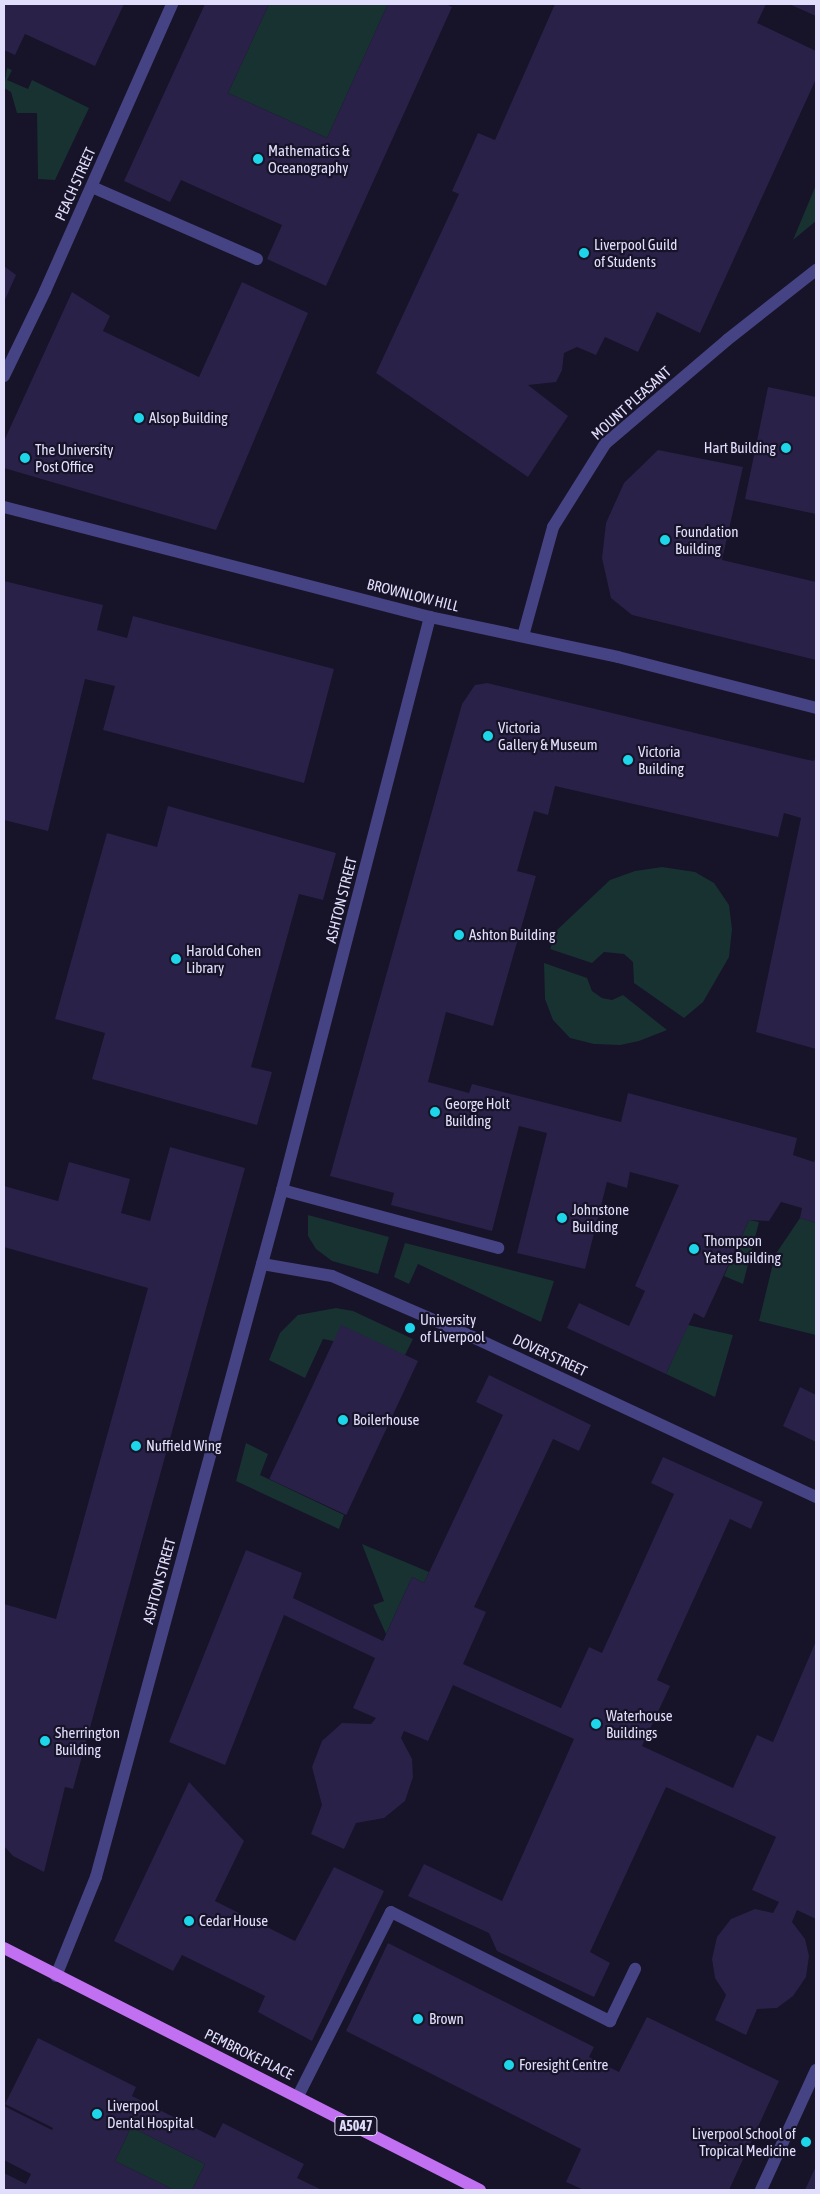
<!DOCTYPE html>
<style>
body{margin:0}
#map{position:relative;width:820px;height:2194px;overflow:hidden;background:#171328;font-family:"Asap Condensed",sans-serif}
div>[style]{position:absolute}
.green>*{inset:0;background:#173231}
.building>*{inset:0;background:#292147;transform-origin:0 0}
.service>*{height:12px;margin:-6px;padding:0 6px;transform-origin:6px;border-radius:6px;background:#454383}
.pedestrian>*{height:12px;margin:-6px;padding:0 6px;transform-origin:6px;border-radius:6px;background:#454383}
.tertiary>*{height:12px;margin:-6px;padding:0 6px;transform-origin:6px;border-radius:6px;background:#454383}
.primary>*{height:12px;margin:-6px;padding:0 6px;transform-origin:6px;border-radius:6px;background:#c070f1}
.dots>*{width:14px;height:14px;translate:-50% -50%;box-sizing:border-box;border:2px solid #171328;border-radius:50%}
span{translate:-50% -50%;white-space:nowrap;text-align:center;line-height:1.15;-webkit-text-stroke:4.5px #171328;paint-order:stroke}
.shield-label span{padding:1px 4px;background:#171328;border:1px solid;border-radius:4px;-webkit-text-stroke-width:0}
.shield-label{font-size:14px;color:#e1defc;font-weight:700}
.poi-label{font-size:15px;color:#e1defc}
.left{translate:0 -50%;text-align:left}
.right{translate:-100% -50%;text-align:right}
.street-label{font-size:15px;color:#e1defc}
.frame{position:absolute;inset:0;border:5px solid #e1defc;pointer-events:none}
</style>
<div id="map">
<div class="green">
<i style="clip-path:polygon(269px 4px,388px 4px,327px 138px,228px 93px)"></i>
<i style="clip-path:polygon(7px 68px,12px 70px,7px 80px,28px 89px,32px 80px,89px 108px,55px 180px,38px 179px,37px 113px,17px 113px,11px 92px,4px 88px)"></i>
<i style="clip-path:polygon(816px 185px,816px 221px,793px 240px)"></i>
<i style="clip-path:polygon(662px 867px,695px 872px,714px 883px,729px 905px,732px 929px,729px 957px,703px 1002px,684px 1018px,634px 983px,633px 962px,624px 954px,604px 952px,592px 963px,550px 949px,557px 930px,610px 880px,635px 871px)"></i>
<i style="clip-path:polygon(544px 963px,587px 978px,592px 991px,602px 998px,612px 1000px,623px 995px,667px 1030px,639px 1041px,620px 1045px,594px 1044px,570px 1038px,553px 1020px,545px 999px)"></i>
<i style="clip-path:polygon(308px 1215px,389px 1237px,378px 1274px,332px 1261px,316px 1249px,308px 1236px)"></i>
<i style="clip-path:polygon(800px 1218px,816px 1223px,816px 1335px,759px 1321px,775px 1255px)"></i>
<i style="clip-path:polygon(749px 1220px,759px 1222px,743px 1284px,724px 1276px)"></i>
<i style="clip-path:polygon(405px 1243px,554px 1281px,541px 1322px,418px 1264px,409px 1284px,394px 1277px)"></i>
<i style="clip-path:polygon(336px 1308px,353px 1311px,413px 1339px,405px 1355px,323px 1339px,305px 1378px,269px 1360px,280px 1333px,298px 1315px)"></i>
<i style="clip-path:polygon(688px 1325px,733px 1335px,715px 1397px,666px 1374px)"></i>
<i style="clip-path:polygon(246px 1443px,268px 1454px,260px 1475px,344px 1515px,339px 1529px,236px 1481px)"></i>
<i style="clip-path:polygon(362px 1544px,429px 1572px,424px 1583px,412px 1577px,386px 1634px,373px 1605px,384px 1601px)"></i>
<i style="clip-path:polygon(131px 2127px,205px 2164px,192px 2190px,174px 2190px,115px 2161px)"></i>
</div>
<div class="building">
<i style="clip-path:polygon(4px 4px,124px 4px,95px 66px,25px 34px,15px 55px,4px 50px)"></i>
<i style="clip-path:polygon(205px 4px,269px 4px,228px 93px,327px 138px,388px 4px,446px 4px,452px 7px,326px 286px,267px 259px,282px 225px,181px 180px,170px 202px,124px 181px)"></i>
<i style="clip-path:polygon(555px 4px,766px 4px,757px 23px,816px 51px,816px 79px,700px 333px,657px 312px,638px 352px,605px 337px,596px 355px,577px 347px,564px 353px,562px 370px,556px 382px,528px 385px,568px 416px,528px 477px,376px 373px,459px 194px,452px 191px,478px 133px,495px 140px)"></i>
<i style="clip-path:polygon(789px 4px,816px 4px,816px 16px)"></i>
<i style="clip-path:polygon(4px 266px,16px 275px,4px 302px)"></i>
<i style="clip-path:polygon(242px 282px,308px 313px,216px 530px,4px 468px,4px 441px,72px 292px,110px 316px,103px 331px,199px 377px)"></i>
<i style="clip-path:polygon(768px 387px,816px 397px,816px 514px,745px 499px)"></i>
<i style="clip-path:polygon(658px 450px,743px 467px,722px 560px,816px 582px,816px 660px,632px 615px,611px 598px,602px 558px,606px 523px,624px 483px)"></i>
<i style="clip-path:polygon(4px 581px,103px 605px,97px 630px,127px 638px,133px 616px,334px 669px,304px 783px,103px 730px,115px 686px,85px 679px,48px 831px,4px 820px)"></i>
<i style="clip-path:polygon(487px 683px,804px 759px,814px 761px,816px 756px,816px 1049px,756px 1032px,801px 818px,784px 813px,778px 837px,555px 786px,548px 815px,534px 811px,517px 871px,536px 876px,493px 1026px,446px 1012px,428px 1082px,469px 1093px,472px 1084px,621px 1122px,628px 1093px,797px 1138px,793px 1155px,814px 1162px,816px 1157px,816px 1223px,800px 1218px,802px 1208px,781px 1202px,769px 1221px,749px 1220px,704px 1318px,694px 1313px,666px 1374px,567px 1328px,579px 1303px,629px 1326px,645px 1291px,635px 1286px,679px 1185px,630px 1172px,627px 1188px,607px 1182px,585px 1269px,517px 1253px,547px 1133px,519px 1126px,492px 1231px,391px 1205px,394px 1193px,330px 1176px,462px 704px,475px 685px)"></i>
<i style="clip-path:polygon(168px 806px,336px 853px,323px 900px,299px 894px,251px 1067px,272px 1072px,257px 1125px,92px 1079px,105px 1033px,55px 1019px,107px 833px,157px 847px)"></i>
<i style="clip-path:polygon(170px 1147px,245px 1168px,73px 1789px,65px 1787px,44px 1872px,13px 1856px,4px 1846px,4px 1604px,56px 1619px,148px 1288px,4px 1247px,4px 1186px,58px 1201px,69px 1162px,130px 1179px,121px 1213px,150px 1221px)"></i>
<i style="left:341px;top:1325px;width:85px;height:170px;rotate:25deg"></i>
<i style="clip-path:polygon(489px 1375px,591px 1425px,579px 1451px,553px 1439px,474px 1607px,486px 1612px,463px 1664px,561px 1708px,589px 1647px,602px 1653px,674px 1494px,651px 1483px,663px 1457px,763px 1502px,751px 1529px,730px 1519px,657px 1680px,670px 1686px,642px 1746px,733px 1788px,757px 1735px,773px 1742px,816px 1641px,816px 1919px,797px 1910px,792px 1922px,805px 1939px,809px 1956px,806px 1977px,793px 1996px,777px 2008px,757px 2009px,746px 2035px,715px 2020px,726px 1995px,715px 1978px,712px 1959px,717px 1937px,731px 1919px,755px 1909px,773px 1913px,779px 1902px,752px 1890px,776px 1837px,666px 1787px,590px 1952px,610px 1963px,594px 1997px,497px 1951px,489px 1933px,408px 1896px,424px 1864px,502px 1901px,574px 1739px,453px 1685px,428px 1741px,404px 1731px,401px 1738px,412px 1759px,413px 1777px,405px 1801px,384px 1818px,356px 1823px,344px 1849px,311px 1834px,322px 1805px,312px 1767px,322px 1741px,342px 1723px,371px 1724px,376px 1718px,353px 1708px,375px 1658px,284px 1615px,225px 1765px,169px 1742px,246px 1550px,302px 1573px,293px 1598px,383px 1641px,412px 1577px,424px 1583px,503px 1415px,476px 1402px)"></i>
<i style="clip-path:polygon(800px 1387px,816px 1395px,816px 1442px,783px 1426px)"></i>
<i style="clip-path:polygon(189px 1782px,244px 1841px,215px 1901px,295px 1941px,334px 1867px,384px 1891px,312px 2041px,258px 2012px,265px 1996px,182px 1955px,173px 1971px,114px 1941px)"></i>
<i style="clip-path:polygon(388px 1943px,594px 2047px,589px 2057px,619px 2072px,647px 2017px,779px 2081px,729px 2190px,584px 2190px,566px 2182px,581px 2149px,346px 2031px)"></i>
<i style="clip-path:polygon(38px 2038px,136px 2087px,132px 2096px,215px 2138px,223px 2123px,304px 2164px,297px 2178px,322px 2190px,192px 2190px,205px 2164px,131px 2127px,115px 2161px,174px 2190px,4px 2190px,4px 2173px,26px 2184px,31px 2174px,4px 2160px,4px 2106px,52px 2130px,53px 2128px,5px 2104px)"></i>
<i style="clip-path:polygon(816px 2166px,816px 2190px,805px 2190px)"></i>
</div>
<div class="service">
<i style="left:92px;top:187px;width:180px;rotate:23.6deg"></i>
<i style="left:4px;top:376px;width:94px;rotate:-64.2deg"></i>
<i style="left:45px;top:291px;width:314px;rotate:-66.1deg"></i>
<i style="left:262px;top:1264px;width:71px;rotate:9.7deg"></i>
<i style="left:332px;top:1276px;width:156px;rotate:23.4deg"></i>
<i style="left:475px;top:1338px;width:376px;rotate:25deg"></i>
<i style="left:56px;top:1976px;width:107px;rotate:-68deg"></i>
<i style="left:96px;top:1877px;width:712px;rotate:-74.85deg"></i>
<i style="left:282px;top:1190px;width:224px;rotate:15deg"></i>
<i style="left:298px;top:2096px;width:206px;rotate:-63.2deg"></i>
<i style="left:391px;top:1912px;width:245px;rotate:26.5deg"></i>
<i style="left:610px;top:2021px;width:58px;rotate:-64.3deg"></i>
<i style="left:761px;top:2190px;width:132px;rotate:-65.4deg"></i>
</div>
<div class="pedestrian">
<i style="left:282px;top:1190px;width:592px;rotate:-75.52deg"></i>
</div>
<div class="tertiary">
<i style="left:4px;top:507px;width:440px;rotate:14.5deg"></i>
<i style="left:430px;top:617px;width:192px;rotate:12deg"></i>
<i style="left:618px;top:657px;width:204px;rotate:14.4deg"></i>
<i style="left:523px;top:636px;width:113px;rotate:-74.6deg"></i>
<i style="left:553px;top:527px;width:98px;rotate:-57.9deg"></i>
<i style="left:605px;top:444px;width:160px;rotate:-40.4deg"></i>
<i style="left:727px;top:340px;width:113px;rotate:-38.2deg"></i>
</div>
<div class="primary">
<i style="left:4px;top:1948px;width:534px;rotate:26.95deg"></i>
</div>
<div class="dots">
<i style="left:258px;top:159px;background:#1dd6e9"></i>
<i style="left:584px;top:253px;background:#1dd6e9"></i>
<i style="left:139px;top:418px;background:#1dd6e9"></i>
<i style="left:786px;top:448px;background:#1dd6e9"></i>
<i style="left:25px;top:458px;background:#1dd6e9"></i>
<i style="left:665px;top:540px;background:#1dd6e9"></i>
<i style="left:488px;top:736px;background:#1dd6e9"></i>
<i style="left:628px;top:760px;background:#1dd6e9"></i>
<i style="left:459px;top:935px;background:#1dd6e9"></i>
<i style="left:176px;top:959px;background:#1dd6e9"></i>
<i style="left:435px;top:1112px;background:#1dd6e9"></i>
<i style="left:562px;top:1218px;background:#1dd6e9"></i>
<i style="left:694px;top:1249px;background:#1dd6e9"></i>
<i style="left:410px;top:1328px;background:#1dd6e9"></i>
<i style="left:343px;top:1420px;background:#1dd6e9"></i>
<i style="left:136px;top:1446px;background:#1dd6e9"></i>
<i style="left:596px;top:1724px;background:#1dd6e9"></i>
<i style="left:45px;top:1741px;background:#1dd6e9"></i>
<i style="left:189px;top:1921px;background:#1dd6e9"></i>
<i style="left:418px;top:2019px;background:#1dd6e9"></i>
<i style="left:509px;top:2065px;background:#1dd6e9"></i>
<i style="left:97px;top:2114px;background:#1dd6e9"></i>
<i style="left:806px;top:2142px;background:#1dd6e9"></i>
</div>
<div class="shield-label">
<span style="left:356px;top:2126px">A5047</span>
</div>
<div class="poi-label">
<span class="left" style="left:268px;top:159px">Mathematics &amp;<br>Oceanography</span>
<span class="left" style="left:594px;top:253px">Liverpool Guild<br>of Students</span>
<span class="left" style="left:149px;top:418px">Alsop Building</span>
<span class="right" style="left:776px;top:448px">Hart Building</span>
<span class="left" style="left:35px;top:458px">The University<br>Post Office</span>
<span class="left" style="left:675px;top:540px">Foundation<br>Building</span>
<span class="left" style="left:498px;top:736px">Victoria<br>Gallery &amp; Museum</span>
<span class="left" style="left:638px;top:760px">Victoria<br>Building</span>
<span class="left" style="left:469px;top:935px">Ashton Building</span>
<span class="left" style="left:186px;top:959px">Harold Cohen<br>Library</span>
<span class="left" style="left:445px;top:1112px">George Holt<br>Building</span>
<span class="left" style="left:572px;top:1218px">Johnstone<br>Building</span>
<span class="left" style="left:704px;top:1249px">Thompson<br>Yates Building</span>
<span class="left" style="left:420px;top:1328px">University<br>of Liverpool</span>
<span class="left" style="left:353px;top:1420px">Boilerhouse</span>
<span class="left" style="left:146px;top:1446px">Nuffield Wing</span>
<span class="left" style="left:606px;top:1724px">Waterhouse<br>Buildings</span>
<span class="left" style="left:55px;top:1741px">Sherrington<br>Building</span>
<span class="left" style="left:199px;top:1921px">Cedar House</span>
<span class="left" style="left:429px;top:2019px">Brown</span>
<span class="left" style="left:519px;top:2065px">Foresight Centre</span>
<span class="left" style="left:107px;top:2114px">Liverpool<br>Dental Hospital</span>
<span class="right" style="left:796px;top:2142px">Liverpool School of<br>Tropical Medicine</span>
</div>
<div class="street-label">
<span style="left:75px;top:184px;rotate:-66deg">PEACH STREET</span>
<span style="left:631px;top:403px;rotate:-42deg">MOUNT PLEASANT</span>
<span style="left:413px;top:595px;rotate:14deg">BROWNLOW HILL</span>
<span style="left:341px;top:900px;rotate:-76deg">ASHTON STREET</span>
<span style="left:550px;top:1355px;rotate:25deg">DOVER STREET</span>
<span style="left:159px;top:1581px;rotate:-75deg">ASHTON STREET</span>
<span style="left:249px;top:2054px;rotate:26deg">PEMBROKE PLACE</span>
</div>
<div class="frame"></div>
</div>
